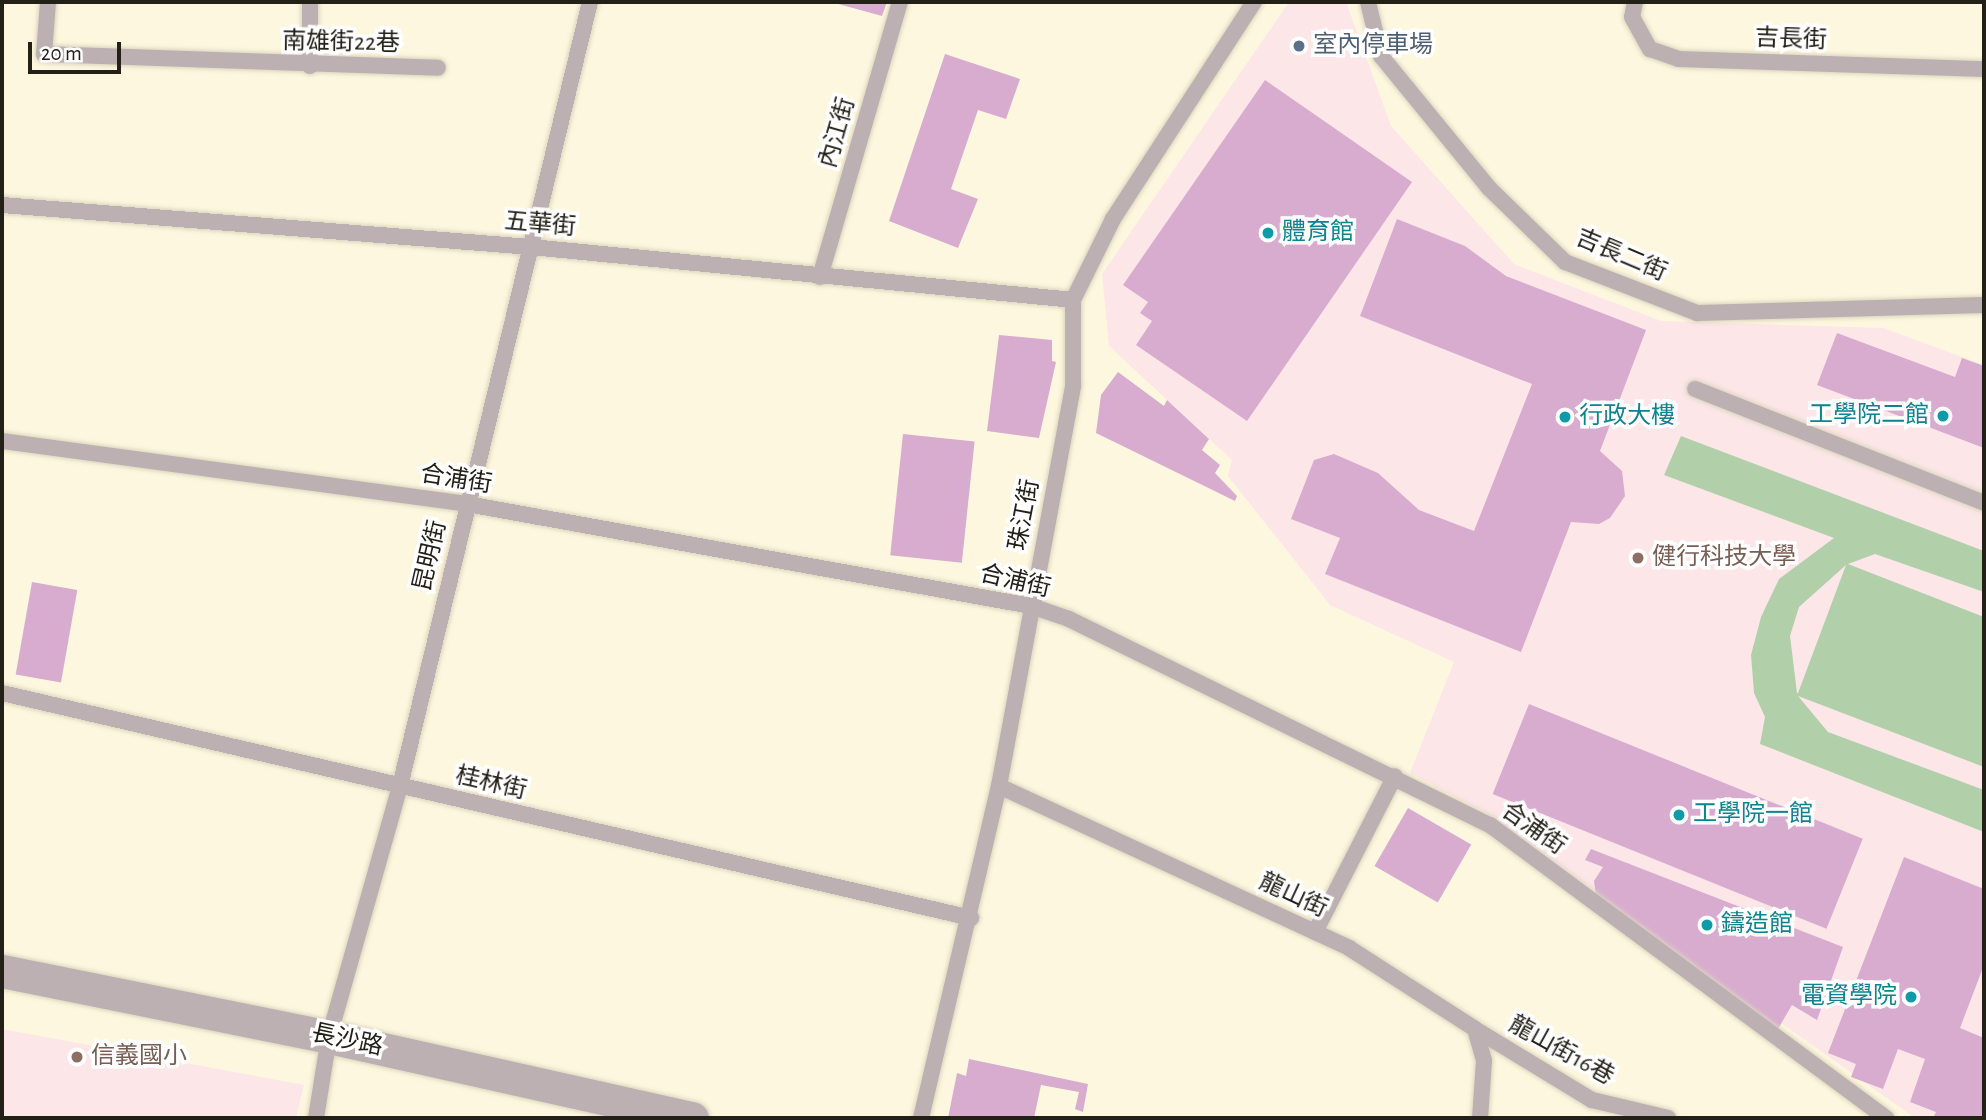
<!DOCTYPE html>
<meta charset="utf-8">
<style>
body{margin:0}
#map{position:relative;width:1986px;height:1120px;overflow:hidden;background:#fef7df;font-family:"Alegreya Sans","Noto Sans TC",sans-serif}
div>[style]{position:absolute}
.education>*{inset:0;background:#fce6e8}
.green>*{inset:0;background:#b1d0aa}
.building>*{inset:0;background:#d8accf;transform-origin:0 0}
.roads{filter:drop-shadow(0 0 2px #dbd5bf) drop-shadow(0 0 2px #dbd5bf)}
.service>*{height:16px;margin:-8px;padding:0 8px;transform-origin:8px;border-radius:8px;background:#bdb0b2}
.minor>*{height:33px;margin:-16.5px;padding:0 16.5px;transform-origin:16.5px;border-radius:16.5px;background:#bdb0b2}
.dots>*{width:19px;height:19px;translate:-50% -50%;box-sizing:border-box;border:4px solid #fff;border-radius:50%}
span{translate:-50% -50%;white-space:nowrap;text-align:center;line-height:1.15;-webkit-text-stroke:7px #fff;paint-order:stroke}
.street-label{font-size:24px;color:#222017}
.service-label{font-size:24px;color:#4e5e75}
.left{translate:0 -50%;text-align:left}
.culture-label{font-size:24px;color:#0d838f}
.right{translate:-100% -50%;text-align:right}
.education-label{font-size:24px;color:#785e54}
.frame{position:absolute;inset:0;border:4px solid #222017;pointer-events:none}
.scale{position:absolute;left:28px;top:42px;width:93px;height:32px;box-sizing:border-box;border:4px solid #222017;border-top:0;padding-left:9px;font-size:21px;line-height:24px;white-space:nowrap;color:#222017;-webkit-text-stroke:5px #fff;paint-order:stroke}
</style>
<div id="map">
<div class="education">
<i style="clip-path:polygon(1289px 2px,1346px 2px,1391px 126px,1514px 264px,1661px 321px,1883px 328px,1984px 365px,1984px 1118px,1915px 1118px,1481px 810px,1410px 773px,1454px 662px,1330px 605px,1228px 476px,1232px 460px,1109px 346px,1102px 274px)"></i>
<i style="clip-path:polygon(2px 1029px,304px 1085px,296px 1118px,2px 1118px)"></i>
</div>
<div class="green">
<i style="clip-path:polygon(evenodd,1681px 436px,1984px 551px,1984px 592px,1875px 554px,1848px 564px,1984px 617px,1984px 767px,1798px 696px,1828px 732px,1984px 790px,1984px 832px,1760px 744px,1765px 717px,1754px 693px,1751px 655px,1761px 617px,1779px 579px,1834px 538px,1664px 475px,1681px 436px,1846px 565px,1798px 693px,1797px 693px,1790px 636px,1799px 607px,1846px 565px)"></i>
</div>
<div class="building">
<i style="clip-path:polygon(831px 2px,887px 2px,882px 16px)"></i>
<i style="clip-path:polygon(945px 54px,1020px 79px,1006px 119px,978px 110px,951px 189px,978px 199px,958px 248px,889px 221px)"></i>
<i style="clip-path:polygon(1265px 80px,1412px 182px,1247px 421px,1136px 345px,1152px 321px,1140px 313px,1148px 302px,1123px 285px)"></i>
<i style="clip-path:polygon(1397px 219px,1465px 246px,1506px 276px,1646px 330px,1600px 451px,1622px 471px,1625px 496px,1610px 518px,1599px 524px,1571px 522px,1521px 652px,1325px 574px,1340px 538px,1291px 519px,1314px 460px,1334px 454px,1378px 473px,1419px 510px,1474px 531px,1532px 384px,1360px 316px)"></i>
<i style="clip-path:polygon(1837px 333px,1955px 377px,1962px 358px,1984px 366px,1984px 448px,1817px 385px)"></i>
<i style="clip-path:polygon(999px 335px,1052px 340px,1052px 361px,1056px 362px,1039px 438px,987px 431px)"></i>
<i style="clip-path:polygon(1118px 372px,1164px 406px,1167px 400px,1209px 439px,1202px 450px,1220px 465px,1215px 473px,1237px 496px,1235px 501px,1096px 433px,1101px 395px)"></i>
<i style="left:903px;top:434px;width:72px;height:122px;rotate:6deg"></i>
<i style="left:32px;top:582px;width:46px;height:94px;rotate:10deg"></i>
<i style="left:1529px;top:704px;width:360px;height:97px;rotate:22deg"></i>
<i style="left:1408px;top:808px;width:73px;height:67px;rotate:30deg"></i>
<i style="clip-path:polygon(1591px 849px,1843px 947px,1817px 1020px,1792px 1005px,1775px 1034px,1597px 903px,1594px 881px,1603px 867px,1585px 860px)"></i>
<i style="clip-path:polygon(1904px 857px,1984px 889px,1984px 965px,1960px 1028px,1984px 1038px,1984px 1118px,1933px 1118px,1936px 1112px,1910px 1102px,1925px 1059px,1898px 1049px,1883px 1089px,1851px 1077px,1856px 1064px,1828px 1053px)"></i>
<i style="clip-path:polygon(969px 1059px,1088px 1084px,1083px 1112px,1075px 1109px,1079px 1092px,1041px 1085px,1034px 1118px,948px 1118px,957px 1073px,966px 1076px)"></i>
</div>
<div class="roads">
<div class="service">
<i style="left:48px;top:2px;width:52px;rotate:94.4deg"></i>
<i style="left:44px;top:54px;width:394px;rotate:2deg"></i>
<i style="left:1368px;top:2px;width:56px;rotate:76.5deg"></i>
<i style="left:1381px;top:56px;width:171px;rotate:50.7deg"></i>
<i style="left:1489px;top:188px;width:106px;rotate:44.2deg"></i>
<i style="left:1565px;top:262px;width:142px;rotate:21.1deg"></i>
<i style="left:1697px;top:313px;width:287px;rotate:-1.6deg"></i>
<i style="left:1635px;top:2px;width:15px;rotate:101deg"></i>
<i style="left:1632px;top:17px;width:37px;rotate:61deg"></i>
<i style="left:1650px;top:49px;width:31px;rotate:19deg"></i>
<i style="left:1679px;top:59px;width:305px;rotate:1.9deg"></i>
<i style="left:310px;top:66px;width:64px;rotate:-90deg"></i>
<i style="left:2px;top:205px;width:531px;rotate:4.54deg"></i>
<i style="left:531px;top:247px;width:545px;rotate:5.58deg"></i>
<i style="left:820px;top:277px;width:286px;rotate:-73.8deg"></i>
<i style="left:1695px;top:389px;width:311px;rotate:21.5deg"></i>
<i style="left:2px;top:441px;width:469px;rotate:7.7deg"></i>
<i style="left:467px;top:504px;width:573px;rotate:10.25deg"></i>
<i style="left:1031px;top:606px;width:40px;rotate:18.9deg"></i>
<i style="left:1069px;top:619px;width:469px;rotate:26.1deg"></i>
<i style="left:1490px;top:825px;width:493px;rotate:36.5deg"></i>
<i style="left:2px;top:693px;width:995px;rotate:13.07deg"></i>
<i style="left:999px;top:786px;width:386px;rotate:24.8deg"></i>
<i style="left:1349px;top:948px;width:150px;rotate:32.7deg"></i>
<i style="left:1475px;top:1029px;width:33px;rotate:74deg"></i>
<i style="left:1484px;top:1061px;width:57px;rotate:94deg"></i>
<i style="left:1315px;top:932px;width:175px;rotate:-62.9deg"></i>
<i style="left:1475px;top:1029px;width:137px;rotate:31.3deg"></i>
<i style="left:1592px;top:1100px;width:78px;rotate:13.3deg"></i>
<i style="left:316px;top:1118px;width:82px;rotate:-80.9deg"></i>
<i style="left:329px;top:1037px;width:261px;rotate:-74.2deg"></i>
<i style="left:400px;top:786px;width:807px;rotate:-76.38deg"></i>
<i style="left:921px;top:1118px;width:341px;rotate:-76.8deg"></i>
<i style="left:999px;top:786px;width:408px;rotate:-79.5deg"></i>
<i style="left:1073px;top:385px;width:85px;rotate:-90deg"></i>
<i style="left:1073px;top:300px;width:90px;rotate:-63.7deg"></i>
<i style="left:1113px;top:219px;width:259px;rotate:-57deg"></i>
</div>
<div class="minor">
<i style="left:2px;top:971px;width:334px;rotate:11.4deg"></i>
<i style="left:329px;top:1037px;width:372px;rotate:12.6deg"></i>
</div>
</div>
<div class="dots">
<i style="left:1299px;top:46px;background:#5c6f8a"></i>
<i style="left:1268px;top:233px;background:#0f9aa8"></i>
<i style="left:1943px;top:416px;background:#0f9aa8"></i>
<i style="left:1565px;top:417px;background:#0f9aa8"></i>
<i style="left:1638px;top:558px;background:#8d6e63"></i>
<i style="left:1679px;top:815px;background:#0f9aa8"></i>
<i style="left:1707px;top:925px;background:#0f9aa8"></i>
<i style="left:1911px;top:997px;background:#0f9aa8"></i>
<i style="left:77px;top:1057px;background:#8d6e63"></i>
</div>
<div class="street-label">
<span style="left:1791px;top:40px;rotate:2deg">吉長街</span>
<span style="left:341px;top:43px;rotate:1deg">南雄街22巷</span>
<span style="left:838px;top:133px;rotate:-74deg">內江街</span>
<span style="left:540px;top:225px;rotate:5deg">五華街</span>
<span style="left:1621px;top:256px;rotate:23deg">吉長二街</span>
<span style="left:456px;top:480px;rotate:9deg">合浦街</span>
<span style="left:1025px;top:515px;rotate:-79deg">珠江街</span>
<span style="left:431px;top:556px;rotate:-77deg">昆明街</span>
<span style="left:1015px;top:582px;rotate:13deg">合浦街</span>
<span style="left:491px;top:784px;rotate:13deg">桂林街</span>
<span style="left:1533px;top:829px;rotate:35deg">合浦街</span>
<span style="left:1293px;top:896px;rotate:25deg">龍山街</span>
<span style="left:347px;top:1041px;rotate:12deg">長沙路</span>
<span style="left:1561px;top:1051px;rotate:29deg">龍山街16巷</span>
</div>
<div class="service-label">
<span class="left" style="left:1313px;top:46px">室內停車場</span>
</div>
<div class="culture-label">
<span class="left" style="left:1282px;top:233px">體育館</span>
<span class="right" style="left:1929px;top:416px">工學院二館</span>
<span class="left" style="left:1579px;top:417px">行政大樓</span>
<span class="left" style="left:1693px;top:815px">工學院一館</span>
<span class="left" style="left:1721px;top:925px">鑄造館</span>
<span class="right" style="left:1897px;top:997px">電資學院</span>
</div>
<div class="education-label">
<span class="left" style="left:1652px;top:558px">健行科技大學</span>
<span class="left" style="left:91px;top:1057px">信義國小</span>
</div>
<div class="frame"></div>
<div class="scale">20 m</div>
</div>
